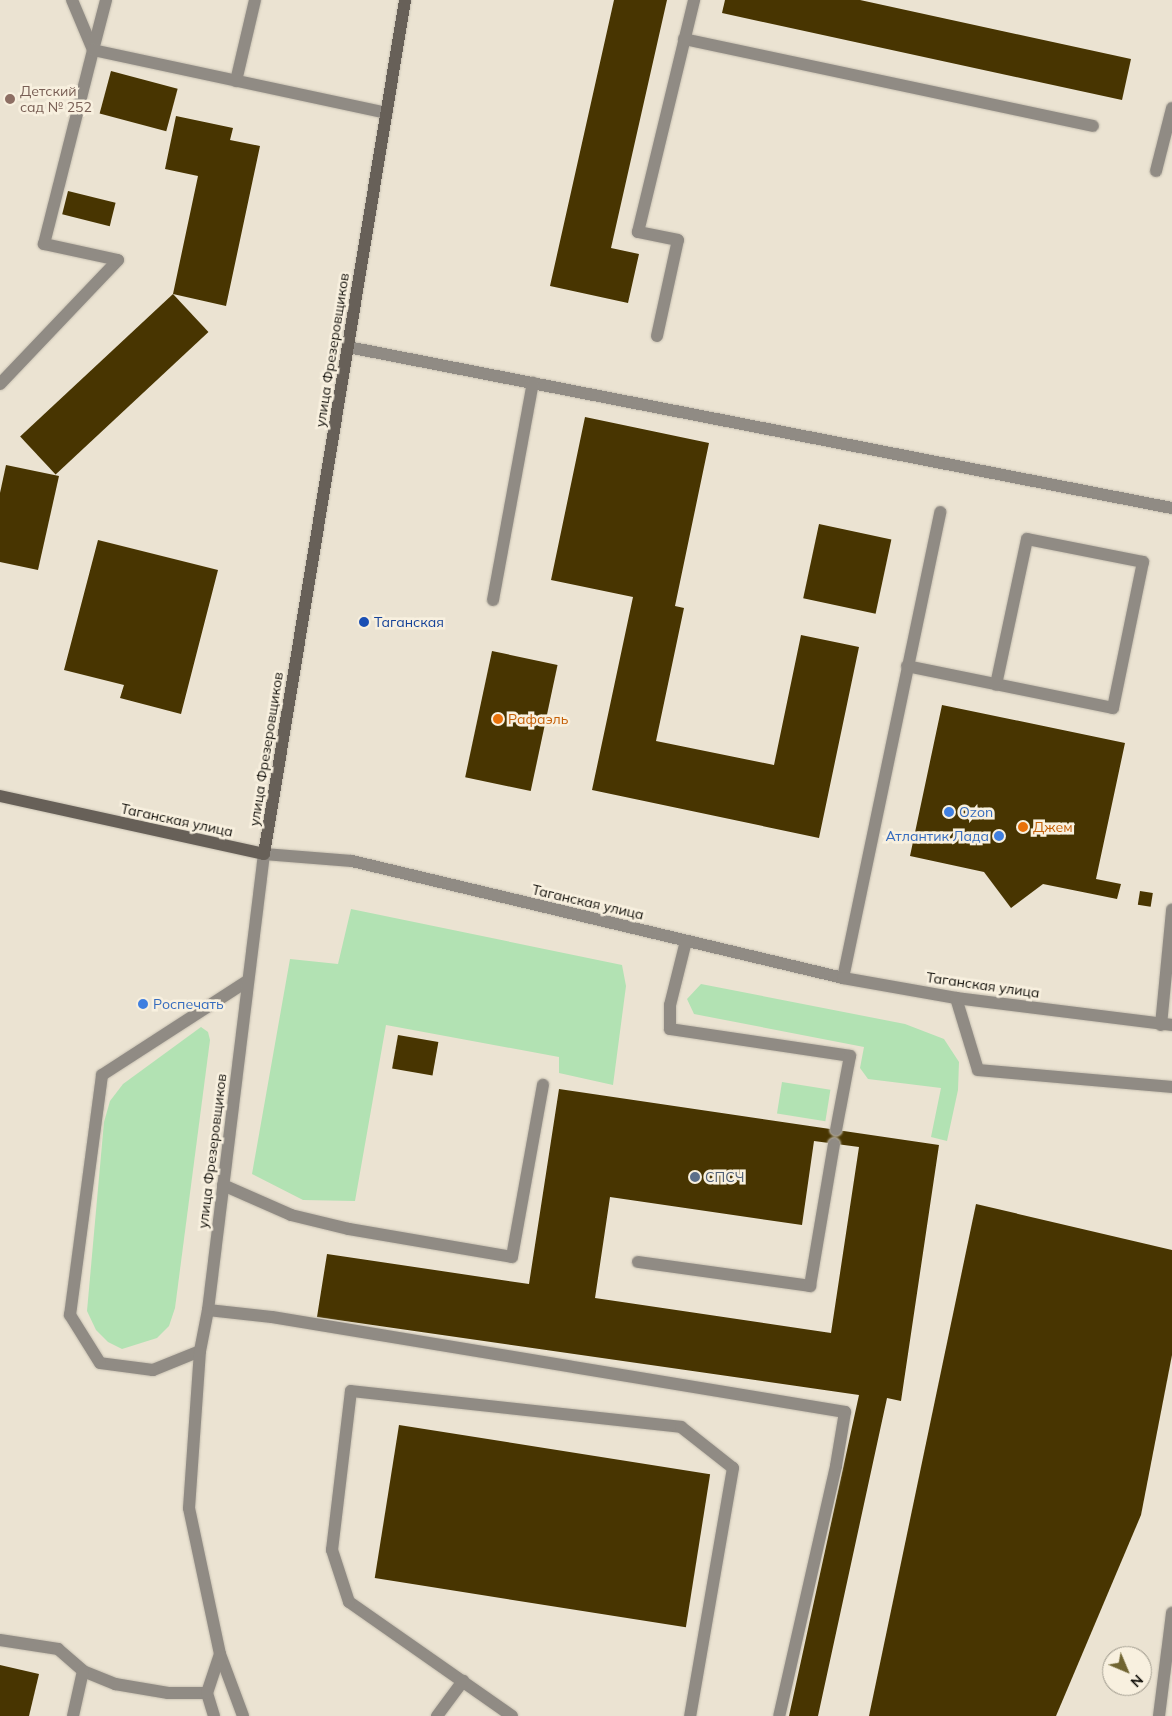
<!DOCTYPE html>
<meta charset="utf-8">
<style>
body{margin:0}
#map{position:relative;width:1172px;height:1716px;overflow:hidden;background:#ebe3d2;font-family:Mulish,sans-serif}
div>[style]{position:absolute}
.green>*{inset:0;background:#b2e2b3;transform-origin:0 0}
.building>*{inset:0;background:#483501;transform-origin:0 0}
.roads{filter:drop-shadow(0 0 1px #c8c1b2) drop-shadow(0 0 1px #c8c1b2)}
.lane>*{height:12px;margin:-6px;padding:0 6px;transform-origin:6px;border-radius:6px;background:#908b84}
.street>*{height:12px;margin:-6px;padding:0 6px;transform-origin:6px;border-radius:6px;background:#908b84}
.secondary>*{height:12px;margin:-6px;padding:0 6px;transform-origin:6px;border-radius:6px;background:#676058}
.dots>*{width:14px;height:14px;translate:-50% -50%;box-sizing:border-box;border:2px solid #f8f0df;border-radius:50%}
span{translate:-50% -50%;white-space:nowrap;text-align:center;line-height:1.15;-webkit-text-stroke:5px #f8f0df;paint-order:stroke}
.education-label{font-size:14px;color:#785e54}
.left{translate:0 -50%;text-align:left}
.street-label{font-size:14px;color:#13110b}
.transit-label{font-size:14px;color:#164399}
.food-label{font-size:14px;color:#c56008}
.shop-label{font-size:14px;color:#366cbe}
.right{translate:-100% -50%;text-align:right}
.service-label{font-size:14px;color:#4e5e75}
.north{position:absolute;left:1102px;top:1646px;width:50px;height:50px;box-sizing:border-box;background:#f8f0df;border:1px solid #9c978a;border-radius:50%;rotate:135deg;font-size:14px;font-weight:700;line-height:20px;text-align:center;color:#13110b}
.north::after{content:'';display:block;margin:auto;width:18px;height:22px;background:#706431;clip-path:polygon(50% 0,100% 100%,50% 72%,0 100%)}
</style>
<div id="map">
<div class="green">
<i style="clip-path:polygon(351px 909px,622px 965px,626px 986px,613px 1085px,559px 1073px,559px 1057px,386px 1025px,355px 1201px,303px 1200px,252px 1174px,290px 959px,338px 964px)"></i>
<i style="clip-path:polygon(701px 984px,905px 1024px,944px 1039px,959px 1062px,958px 1090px,947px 1141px,931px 1137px,941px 1088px,868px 1079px,860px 1068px,864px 1047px,694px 1014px,687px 999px)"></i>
<i style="clip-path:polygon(201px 1027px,208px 1032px,210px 1040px,175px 1308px,169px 1326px,157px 1338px,122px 1349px,108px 1342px,96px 1330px,87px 1311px,104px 1122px,110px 1101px,123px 1084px)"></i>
<i style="left:782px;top:1082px;width:49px;height:32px;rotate:9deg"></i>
</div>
<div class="building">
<i style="clip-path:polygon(614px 0,667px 0,611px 248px,639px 254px,628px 303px,550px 286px)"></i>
<i style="clip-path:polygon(725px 0,860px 0,1131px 59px,1122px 100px,722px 13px)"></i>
<i style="left:111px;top:71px;width:69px;height:44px;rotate:15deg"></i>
<i style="clip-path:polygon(176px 116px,233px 128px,230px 140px,260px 146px,226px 306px,173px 294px,198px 176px,165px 169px)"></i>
<i style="left:68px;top:191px;width:49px;height:24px;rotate:14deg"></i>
<i style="left:173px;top:294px;width:52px;height:209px;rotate:47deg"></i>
<i style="clip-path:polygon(585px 417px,709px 443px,675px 606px,684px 608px,656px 741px,774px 765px,801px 635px,859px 647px,819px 838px,592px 790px,633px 597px,551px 580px)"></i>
<i style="clip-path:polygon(6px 465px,59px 476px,38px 570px,0 562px,0 493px)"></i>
<i style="left:819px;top:524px;width:74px;height:76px;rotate:12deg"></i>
<i style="clip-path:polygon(98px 540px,218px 570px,181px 714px,120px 698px,124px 685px,64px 670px)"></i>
<i style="left:492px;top:651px;width:67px;height:129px;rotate:12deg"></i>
<i style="clip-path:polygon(942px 705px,1125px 743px,1096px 879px,1121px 884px,1117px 899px,1043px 884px,1011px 908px,984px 872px,910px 856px)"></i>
<i style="left:1140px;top:891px;width:13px;height:14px;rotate:9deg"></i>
<i style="left:398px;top:1035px;width:41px;height:34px;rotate:10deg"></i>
<i style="clip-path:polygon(evenodd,559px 1089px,939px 1145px,901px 1401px,887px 1398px,818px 1716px,789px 1716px,859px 1395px,317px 1317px,327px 1254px,529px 1284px,559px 1089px,814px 1141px,859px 1147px,831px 1333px,595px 1298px,610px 1197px,802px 1225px,814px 1141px)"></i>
<i style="clip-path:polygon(976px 1204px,1172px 1250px,1172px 1355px,1141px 1515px,1056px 1716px,869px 1716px)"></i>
<i style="left:399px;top:1425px;width:315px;height:155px;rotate:9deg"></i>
<i style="clip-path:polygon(0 1665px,39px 1674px,29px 1716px,0 1716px)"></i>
</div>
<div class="roads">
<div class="lane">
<i style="left:72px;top:0;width:54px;rotate:67.2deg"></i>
<i style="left:93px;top:50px;width:52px;rotate:-75.4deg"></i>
<i style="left:684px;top:39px;width:418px;rotate:12deg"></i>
<i style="left:236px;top:81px;width:83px;rotate:-76.8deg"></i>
<i style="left:1156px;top:171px;width:65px;rotate:-75.7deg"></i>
<i style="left:657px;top:336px;width:98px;rotate:-77.7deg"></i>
<i style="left:678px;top:240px;width:41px;rotate:-168.7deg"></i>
<i style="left:638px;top:232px;width:239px;rotate:-76.4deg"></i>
<i style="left:348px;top:347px;width:840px;rotate:11.06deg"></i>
<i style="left:0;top:384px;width:171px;rotate:-46.4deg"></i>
<i style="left:118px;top:260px;width:76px;rotate:-167.8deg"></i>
<i style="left:44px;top:244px;width:200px;rotate:-75.8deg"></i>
<i style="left:93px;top:50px;width:300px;rotate:12.1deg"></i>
<i style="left:493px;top:600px;width:221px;rotate:-79.6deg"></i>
<i style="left:907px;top:666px;width:210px;rotate:11.5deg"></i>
<i style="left:1113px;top:708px;width:149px;rotate:-78.4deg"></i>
<i style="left:1143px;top:562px;width:118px;rotate:-168.8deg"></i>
<i style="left:1027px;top:539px;width:149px;rotate:102deg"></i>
<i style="left:686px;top:941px;width:66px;rotate:104deg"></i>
<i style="left:670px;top:1005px;width:24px;rotate:90deg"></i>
<i style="left:670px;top:1029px;width:182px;rotate:8.5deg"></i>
<i style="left:850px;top:1056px;width:75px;rotate:100.7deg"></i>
<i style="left:843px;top:978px;width:476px;rotate:-78.2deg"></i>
<i style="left:956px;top:998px;width:75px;rotate:73deg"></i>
<i style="left:978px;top:1070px;width:195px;rotate:5deg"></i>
<i style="left:1161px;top:1025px;width:116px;rotate:-84.5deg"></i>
<i style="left:223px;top:1185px;width:74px;rotate:23.8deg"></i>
<i style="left:291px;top:1215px;width:60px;rotate:13.6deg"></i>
<i style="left:349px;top:1229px;width:165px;rotate:9.7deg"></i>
<i style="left:512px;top:1257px;width:175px;rotate:-79.8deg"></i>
<i style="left:638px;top:1262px;width:174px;rotate:7.9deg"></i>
<i style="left:810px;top:1286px;width:144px;rotate:-80.4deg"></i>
<i style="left:208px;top:1310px;width:64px;rotate:6.2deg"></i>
<i style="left:272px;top:1317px;width:581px;rotate:9.41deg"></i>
<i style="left:845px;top:1412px;width:55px;rotate:99.5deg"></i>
<i style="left:836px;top:1466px;width:256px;rotate:102.8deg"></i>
<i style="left:200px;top:1351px;width:51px;rotate:158deg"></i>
<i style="left:153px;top:1370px;width:53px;rotate:-172.5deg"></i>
<i style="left:100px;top:1363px;width:57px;rotate:-122deg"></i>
<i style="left:70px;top:1315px;width:242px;rotate:-82.4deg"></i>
<i style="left:102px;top:1075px;width:171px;rotate:-32.9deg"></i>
<i style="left:0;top:1640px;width:59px;rotate:8.8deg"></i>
<i style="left:58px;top:1649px;width:33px;rotate:41deg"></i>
<i style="left:83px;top:1671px;width:35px;rotate:22deg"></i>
<i style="left:115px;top:1684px;width:54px;rotate:9.6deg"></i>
<i style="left:168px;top:1693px;width:39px"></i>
<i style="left:220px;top:1654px;width:66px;rotate:69.6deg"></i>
<i style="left:73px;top:1716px;width:46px;rotate:-77.5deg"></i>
<i style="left:437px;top:1716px;width:44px;rotate:-53.4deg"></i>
<i style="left:512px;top:1716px;width:199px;rotate:-145deg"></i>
<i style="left:349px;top:1602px;width:55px;rotate:-108.1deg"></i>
<i style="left:332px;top:1550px;width:160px;rotate:-83.2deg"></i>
<i style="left:351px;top:1391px;width:332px;rotate:6.2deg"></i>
<i style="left:681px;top:1427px;width:66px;rotate:38.3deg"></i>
<i style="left:733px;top:1468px;width:252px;rotate:99.8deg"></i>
<i style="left:1159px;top:1716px;width:104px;rotate:-82.8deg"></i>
</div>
<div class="street">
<i style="left:214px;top:1716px;width:24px;rotate:-107deg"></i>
<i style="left:207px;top:1693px;width:41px;rotate:-71.6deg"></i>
<i style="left:220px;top:1654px;width:149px;rotate:-102deg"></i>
<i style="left:189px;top:1508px;width:157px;rotate:-86deg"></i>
<i style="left:200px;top:1351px;width:42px;rotate:-79deg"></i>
<i style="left:208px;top:1310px;width:459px;rotate:-83deg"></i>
<i style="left:264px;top:854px;width:88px;rotate:4.5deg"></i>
<i style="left:352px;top:861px;width:505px;rotate:13.4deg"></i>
<i style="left:843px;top:978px;width:115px;rotate:10deg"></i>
<i style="left:956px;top:998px;width:218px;rotate:7.1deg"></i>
</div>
<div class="secondary">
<i style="left:0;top:796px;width:270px;rotate:12.4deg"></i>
<i style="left:264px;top:854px;width:866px;rotate:-80.62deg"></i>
</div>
</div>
<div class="dots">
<i style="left:10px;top:99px;background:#8d6e63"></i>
<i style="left:364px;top:622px;background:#1a4fb4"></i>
<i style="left:498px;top:719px;background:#e8710a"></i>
<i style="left:949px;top:812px;background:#3f7fe0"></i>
<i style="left:1023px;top:827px;background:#e8710a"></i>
<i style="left:999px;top:836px;background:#3f7fe0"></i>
<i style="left:143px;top:1004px;background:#3f7fe0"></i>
<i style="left:695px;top:1177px;background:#5c6f8a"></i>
</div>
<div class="education-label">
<span class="left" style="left:20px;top:99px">Детский<br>сад № 252</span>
</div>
<div class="street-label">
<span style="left:332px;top:350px;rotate:-81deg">улица Фрезеровщиков</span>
<span style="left:266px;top:749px;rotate:-81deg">улица Фрезеровщиков</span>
<span style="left:177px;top:820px;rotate:12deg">Таганская улица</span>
<span style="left:588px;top:902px;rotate:13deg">Таганская улица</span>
<span style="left:983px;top:985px;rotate:8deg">Таганская улица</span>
<span style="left:212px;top:1151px;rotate:-83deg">улица Фрезеровщиков</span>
</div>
<div class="transit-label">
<span class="left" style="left:374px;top:622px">Таганская</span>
</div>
<div class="food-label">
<span class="left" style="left:508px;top:719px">Рафаэль</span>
<span class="left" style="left:1033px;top:827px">Джем</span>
</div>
<div class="shop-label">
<span class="left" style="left:959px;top:812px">Ozon</span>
<span class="right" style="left:989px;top:836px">Атлантик Лада</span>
<span class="left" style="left:153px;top:1004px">Роспечать</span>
</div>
<div class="service-label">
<span class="left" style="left:705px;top:1177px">СПСЧ</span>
</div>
<div class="north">N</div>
</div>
